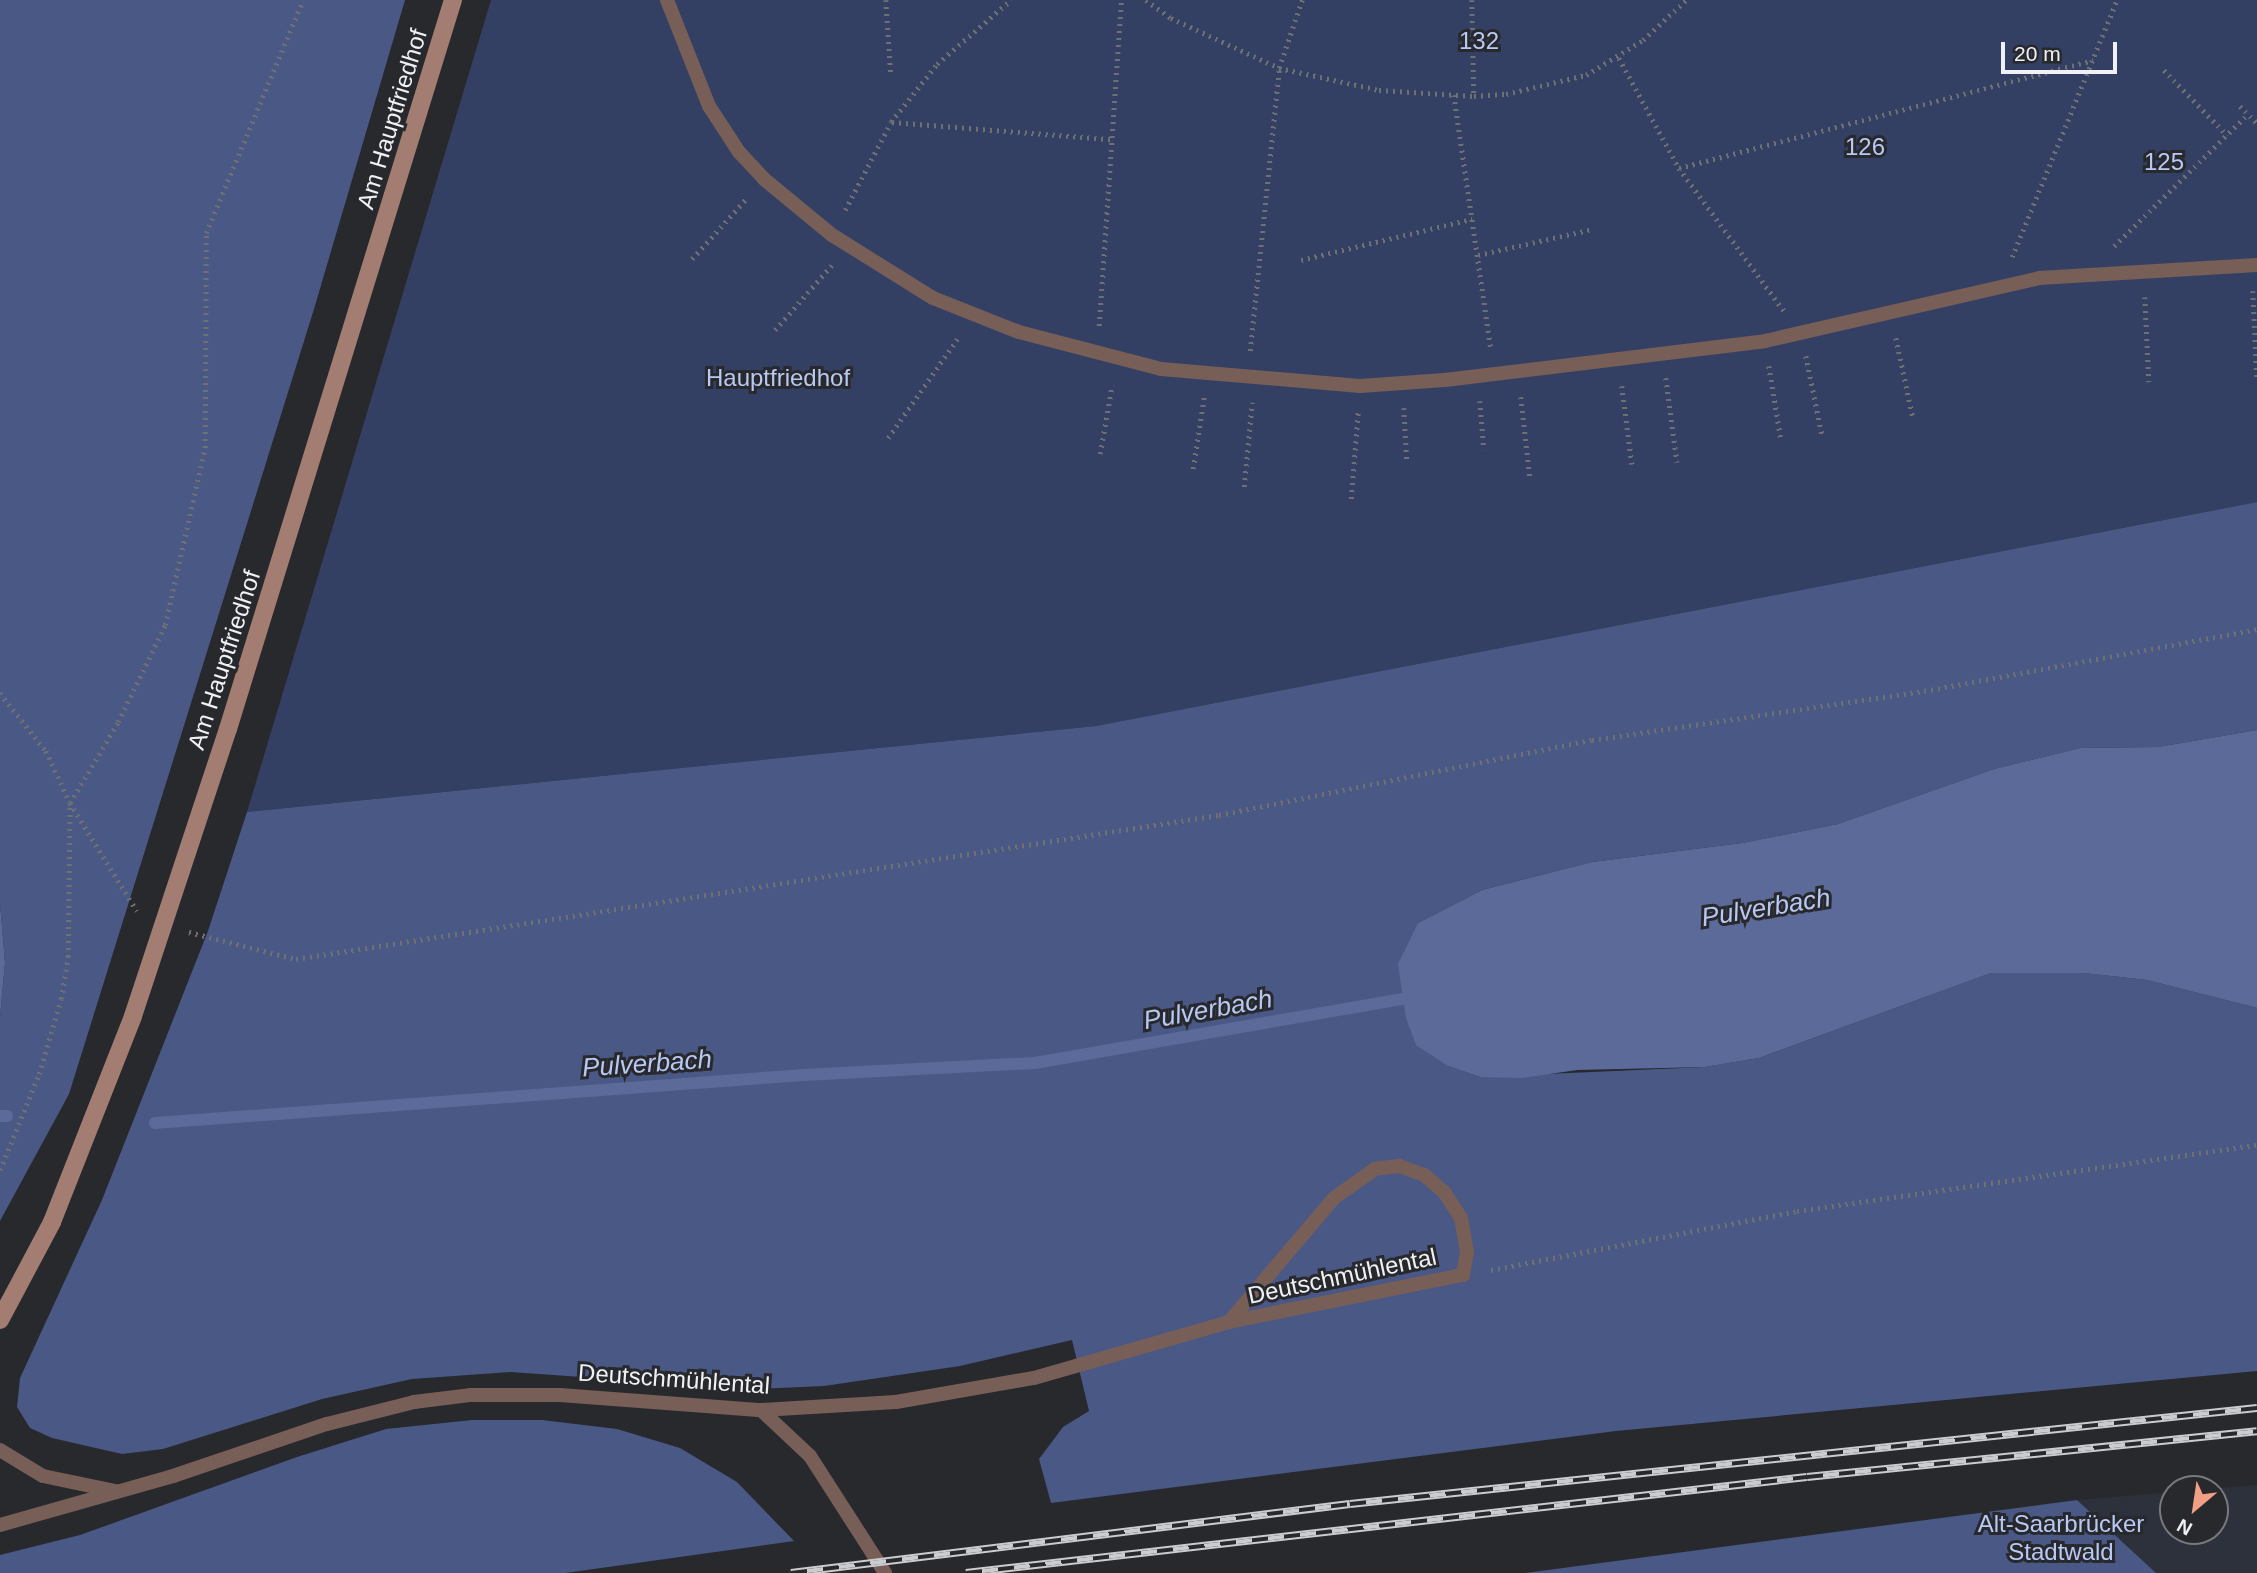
<!DOCTYPE html>
<meta charset="utf-8">
<style>
body{margin:0}
#map{position:relative;width:2257px;height:1573px;overflow:hidden;background:#27292d;font-family:Arial,sans-serif}
div>[style]{position:absolute}
.built>*{inset:0;background:#2d313b}
.green>*{inset:0;background:#344063}
.forest>*{inset:0;background:#4a5885}
.water>*{inset:0;background:#5b6a98}
.stream>*{height:12px;margin:-6px;padding:0 6px;transform-origin:6px;border-radius:6px;background:#5b6a98}
.path>*{height:4.5px;margin-top:-2.25px;transform-origin:0;background:repeating-linear-gradient(90deg,#6e7074 0 2px,transparent 0 7px)}
.service>*{height:14px;margin:-7px;padding:0 7px;transform-origin:7px;border-radius:7px;background:#775f58}
.secondary>*{height:18px;margin:-9px;padding:0 9px;transform-origin:9px;border-radius:9px;background:#a37d71}
.rail>*{height:8px;margin-top:-4px;transform-origin:0;background:repeating-linear-gradient(90deg,#27292d 0 16px,#cacccf 0 32px);box-sizing:border-box;border-block:2px solid #cacccf}
span{translate:-50% -50%;white-space:nowrap;text-align:center;line-height:1.15;-webkit-text-stroke:6px #27292d;paint-order:stroke}
.park-label{font-size:24px;color:#b9c9f4}
.street-label{font-size:24px;color:#eff1f4}
.water-label{font-size:26px;color:#b8c8f3;font-style:italic}
.north{position:absolute;left:2159px;top:1475px;width:70px;height:70px;box-sizing:border-box;background:#27292d;border:2px solid #77797d;border-radius:50%;rotate:209deg;font-size:19px;font-weight:700;line-height:28px;text-align:center;color:#eff1f4}
.north::after{content:'';display:block;margin:auto;width:24px;height:32px;background:#f39f85;clip-path:polygon(50% 0,100% 100%,50% 72%,0 100%)}
.scale{position:absolute;left:2001px;top:42px;width:116px;height:32px;box-sizing:border-box;border:4px solid #eff1f4;border-top:0;padding-left:9px;font-size:21px;line-height:24px;white-space:nowrap;color:#eff1f4;-webkit-text-stroke:5px #27292d;paint-order:stroke}
</style>
<div id="map">
<div class="built">
<i style="clip-path:polygon(2257px 1485px,2257px 1573px,2156px 1573px,2077px 1500px,2173px 1492px,2173px 1531px,2215px 1531px,2215px 1489px,2208px 1489px)"></i>
</div>
<div class="green">
<i style="clip-path:polygon(491px 0,2257px 0,2257px 502px,1096px 726px,247px 812px)"></i>
</div>
<div class="forest">
<i style="clip-path:polygon(0 0,405px 0,314px 309px,69px 1094px,0 1221px,0 1017px,5px 963px,0 903px)"></i>
<i style="clip-path:polygon(2257px 502px,2257px 730px,2158px 747px,2080px 748px,1994px 769px,1838px 824px,1742px 843px,1592px 862px,1482px 890px,1418px 923px,1448px 1066px,1480px 1077px,1705px 1067px,1759px 1058px,1991px 973px,2084px 973px,2147px 980px,2257px 1008px,2257px 1371px,1616px 1431px,1051px 1503px,1039px 1459px,1063px 1427px,1089px 1411px,1072px 1340px,960px 1366px,824px 1386px,754px 1389px,510px 1372px,412px 1379px,322px 1399px,163px 1449px,122px 1454px,52px 1438px,30px 1428px,17px 1407px,20px 1378px,102px 1200px,208px 931px,247px 812px,1096px 726px)"></i>
<i style="clip-path:polygon(472px 1420px,542px 1420px,617px 1429px,680px 1448px,737px 1482px,794px 1541px,565px 1573px,0 1573px,0 1555px,80px 1535px,297px 1457px,386px 1429px)"></i>
<i style="clip-path:polygon(2077px 1500px,2156px 1573px,1525px 1573px)"></i>
</div>
<div class="water">
<i style="clip-path:polygon(2257px 730px,2257px 1008px,2147px 980px,2084px 973px,1991px 973px,1759px 1058px,1705px 1067px,1577px 1070px,1522px 1078px,1480px 1077px,1448px 1066px,1416px 1045px,1406px 1018px,1398px 964px,1418px 923px,1482px 890px,1592px 862px,1742px 843px,1838px 824px,1994px 769px,2080px 748px,2158px 747px)"></i>
<i style="clip-path:polygon(0 903px,5px 963px,0 1017px)"></i>
</div>
<div class="stream">
<i style="left:0;top:1116px;width:7px"></i>
<i style="left:155px;top:1123px;width:651px;rotate:-4.23deg"></i>
<i style="left:804px;top:1075px;width:231px;rotate:-3deg"></i>
<i style="left:1035px;top:1063px;width:388px;rotate:-9.9deg"></i>
</div>
<div class="path">
<i style="left:886px;top:0;width:76px;rotate:86.2deg"></i>
<i style="left:1146px;top:0;width:31px;rotate:36deg"></i>
<i style="left:1171px;top:18px;width:119px;rotate:24.8deg"></i>
<i style="left:1279px;top:68px;width:102px;rotate:12.4deg"></i>
<i style="left:1379px;top:90px;width:95px;rotate:3.6deg"></i>
<i style="left:1474px;top:96px;width:32px;rotate:-4deg"></i>
<i style="left:1506px;top:94px;width:82px;rotate:-13.4deg"></i>
<i style="left:1586px;top:75px;width:67px;rotate:-31.6deg"></i>
<i style="left:1643px;top:40px;width:59px;rotate:-42.9deg"></i>
<i style="left:1472px;top:0;width:96px;rotate:88.8deg"></i>
<i style="left:1619px;top:58px;width:125px;rotate:61.4deg"></i>
<i style="left:1679px;top:168px;width:177px;rotate:53.7deg"></i>
<i style="left:2164px;top:70px;width:91px;rotate:45.9deg"></i>
<i style="left:1454px;top:95px;width:257px;rotate:81.7deg"></i>
<i style="left:2240px;top:106px;width:24px;rotate:45deg"></i>
<i style="left:892px;top:122px;width:219px;rotate:4.5deg"></i>
<i style="left:1679px;top:168px;width:428px;rotate:-14.6deg"></i>
<i style="left:845px;top:210px;width:99px;rotate:-62.4deg"></i>
<i style="left:891px;top:122px;width:74px;rotate:-51.6deg"></i>
<i style="left:937px;top:64px;width:98px;rotate:-40.9deg"></i>
<i style="left:2114px;top:246px;width:188px;rotate:-44.6deg"></i>
<i style="left:1478px;top:255px;width:114px;rotate:-12.7deg"></i>
<i style="left:2012px;top:257px;width:278px;rotate:-67.8deg"></i>
<i style="left:692px;top:259px;width:82px;rotate:-48deg"></i>
<i style="left:1301px;top:260px;width:176px;rotate:-13.5deg"></i>
<i style="left:2253px;top:291px;width:87px;rotate:87.4deg"></i>
<i style="left:2145px;top:297px;width:85px;rotate:87.3deg"></i>
<i style="left:1099px;top:326px;width:327px;rotate:-86.1deg"></i>
<i style="left:775px;top:330px;width:86px;rotate:-48.8deg"></i>
<i style="left:1896px;top:338px;width:81px;rotate:77.9deg"></i>
<i style="left:1250px;top:351px;width:284px;rotate:-84.1deg"></i>
<i style="left:1279px;top:68px;width:72px;rotate:-71.3deg"></i>
<i style="left:1806px;top:356px;width:80px;rotate:78.4deg"></i>
<i style="left:1769px;top:366px;width:74px;rotate:80.7deg"></i>
<i style="left:1666px;top:378px;width:85px;rotate:82.5deg"></i>
<i style="left:1622px;top:386px;width:79px;rotate:82.7deg"></i>
<i style="left:1521px;top:397px;width:81px;rotate:83.6deg"></i>
<i style="left:1480px;top:401px;width:49px;rotate:85.3deg"></i>
<i style="left:1404px;top:408px;width:54px;rotate:86.8deg"></i>
<i style="left:888px;top:438px;width:126px;rotate:-55deg"></i>
<i style="left:1100px;top:454px;width:70px;rotate:-80.1deg"></i>
<i style="left:1193px;top:469px;width:73px;rotate:-81.3deg"></i>
<i style="left:1244px;top:487px;width:85px;rotate:-84.6deg"></i>
<i style="left:1351px;top:499px;width:87px;rotate:-85.4deg"></i>
<i style="left:0;top:693px;width:74px;rotate:51.6deg"></i>
<i style="left:46px;top:751px;width:57px;rotate:65.2deg"></i>
<i style="left:70px;top:803px;width:127px;rotate:58.2deg"></i>
<i style="left:189px;top:932px;width:110px;rotate:14.2deg"></i>
<i style="left:296px;top:959px;width:934px;rotate:-8.87deg"></i>
<i style="left:1219px;top:815px;width:380px;rotate:-11.4deg"></i>
<i style="left:1592px;top:740px;width:336px;rotate:-8.4deg"></i>
<i style="left:1924px;top:691px;width:339px;rotate:-10.5deg"></i>
<i style="left:0;top:1170px;width:104px;rotate:-67.9deg"></i>
<i style="left:39px;top:1074px;width:78px;rotate:-73.7deg"></i>
<i style="left:61px;top:999px;width:43px;rotate:-80.5deg"></i>
<i style="left:68px;top:957px;width:154px;rotate:-89.3deg"></i>
<i style="left:70px;top:803px;width:94px;rotate:-59.3deg"></i>
<i style="left:118px;top:722px;width:108px;rotate:-64.1deg"></i>
<i style="left:165px;top:625px;width:181px;rotate:-77.3deg"></i>
<i style="left:205px;top:448px;width:215px;rotate:-89.7deg"></i>
<i style="left:206px;top:233px;width:252px;rotate:-67.4deg"></i>
<i style="left:1491px;top:1270px;width:312px;rotate:-10.9deg"></i>
<i style="left:1797px;top:1211px;width:465px;rotate:-8.2deg"></i>
</div>
<div class="service">
<i style="left:667px;top:0;width:114px;rotate:68.4deg"></i>
<i style="left:709px;top:106px;width:55px;rotate:56.9deg"></i>
<i style="left:739px;top:152px;width:37px;rotate:47deg"></i>
<i style="left:764px;top:179px;width:88px;rotate:39.5deg"></i>
<i style="left:832px;top:235px;width:119px;rotate:32deg"></i>
<i style="left:933px;top:298px;width:92px;rotate:21.6deg"></i>
<i style="left:1019px;top:332px;width:147px;rotate:14.6deg"></i>
<i style="left:1161px;top:369px;width:200px;rotate:4.9deg"></i>
<i style="left:1360px;top:386px;width:85px;rotate:-4deg"></i>
<i style="left:1445px;top:380px;width:322px;rotate:-6.9deg"></i>
<i style="left:1765px;top:341px;width:281px;rotate:-12.9deg"></i>
<i style="left:2039px;top:278px;width:218px;rotate:-3.4deg"></i>
<i style="left:761px;top:1410px;width:67px;rotate:43.2deg"></i>
<i style="left:810px;top:1456px;width:139px;rotate:57.3deg"></i>
<i style="left:0;top:1450px;width:50px;rotate:31.2deg"></i>
<i style="left:43px;top:1476px;width:74px;rotate:11.8deg"></i>
<i style="left:0;top:1525px;width:180px;rotate:-15.8deg"></i>
<i style="left:173px;top:1476px;width:163px;rotate:-18.7deg"></i>
<i style="left:327px;top:1424px;width:90px;rotate:-14.2deg"></i>
<i style="left:414px;top:1402px;width:56px;rotate:-7.1deg"></i>
<i style="left:470px;top:1395px;width:90px"></i>
<i style="left:560px;top:1395px;width:202px;rotate:4.3deg"></i>
<i style="left:761px;top:1410px;width:135px;rotate:-3.4deg"></i>
<i style="left:896px;top:1402px;width:140px;rotate:-9.9deg"></i>
<i style="left:1034px;top:1378px;width:203px;rotate:-16deg"></i>
<i style="left:1229px;top:1322px;width:239px;rotate:-11.4deg"></i>
<i style="left:1463px;top:1275px;width:23px;rotate:-80deg"></i>
<i style="left:1467px;top:1252px;width:35px;rotate:-100deg"></i>
<i style="left:1461px;top:1218px;width:30px;rotate:-123deg"></i>
<i style="left:1445px;top:1193px;width:28px;rotate:-139deg"></i>
<i style="left:1424px;top:1175px;width:27px;rotate:-160deg"></i>
<i style="left:1399px;top:1166px;width:24px;rotate:173deg"></i>
<i style="left:1375px;top:1169px;width:50px;rotate:144.7deg"></i>
<i style="left:1334px;top:1198px;width:162px;rotate:130.3deg"></i>
</div>
<div class="secondary">
<i style="left:0;top:1320px;width:111px;rotate:-62deg"></i>
<i style="left:52px;top:1222px;width:221px;rotate:-68.5deg"></i>
<i style="left:133px;top:1016px;width:302px;rotate:-71.7deg"></i>
<i style="left:228px;top:729px;width:763px;rotate:-72.85deg"></i>
</div>
<div class="rail">
<i style="left:791px;top:1573px;width:563px;rotate:-7.04deg"></i>
<i style="left:1350px;top:1504px;width:912px;rotate:-6.04deg"></i>
<i style="left:966px;top:1573px;width:846px;rotate:-6.51deg"></i>
<i style="left:1807px;top:1477px;width:452px;rotate:-5.8deg"></i>
</div>
<div class="park-label">
<span style="left:1479px;top:41px">132</span>
<span style="left:1865px;top:147px">126</span>
<span style="left:2164px;top:162px">125</span>
<span style="left:778px;top:378px">Hauptfriedhof</span>
<span style="left:2061px;top:1538px">Alt-Saarbrücker<br>Stadtwald</span>
</div>
<div class="street-label">
<span style="left:392px;top:119px;rotate:-73deg">Am Hauptfriedhof</span>
<span style="left:224px;top:660px;rotate:-72deg">Am Hauptfriedhof</span>
<span style="left:1342px;top:1276px;rotate:-12deg">Deutschmühlental</span>
<span style="left:674px;top:1379px;rotate:4deg">Deutschmühlental</span>
</div>
<div class="water-label">
<span style="left:1766px;top:908px;rotate:-9deg">Pulverbach</span>
<span style="left:1208px;top:1010px;rotate:-10deg">Pulverbach</span>
<span style="left:647px;top:1064px;rotate:-4deg">Pulverbach</span>
</div>
<div class="north">N</div>
<div class="scale">20 m</div>
</div>
